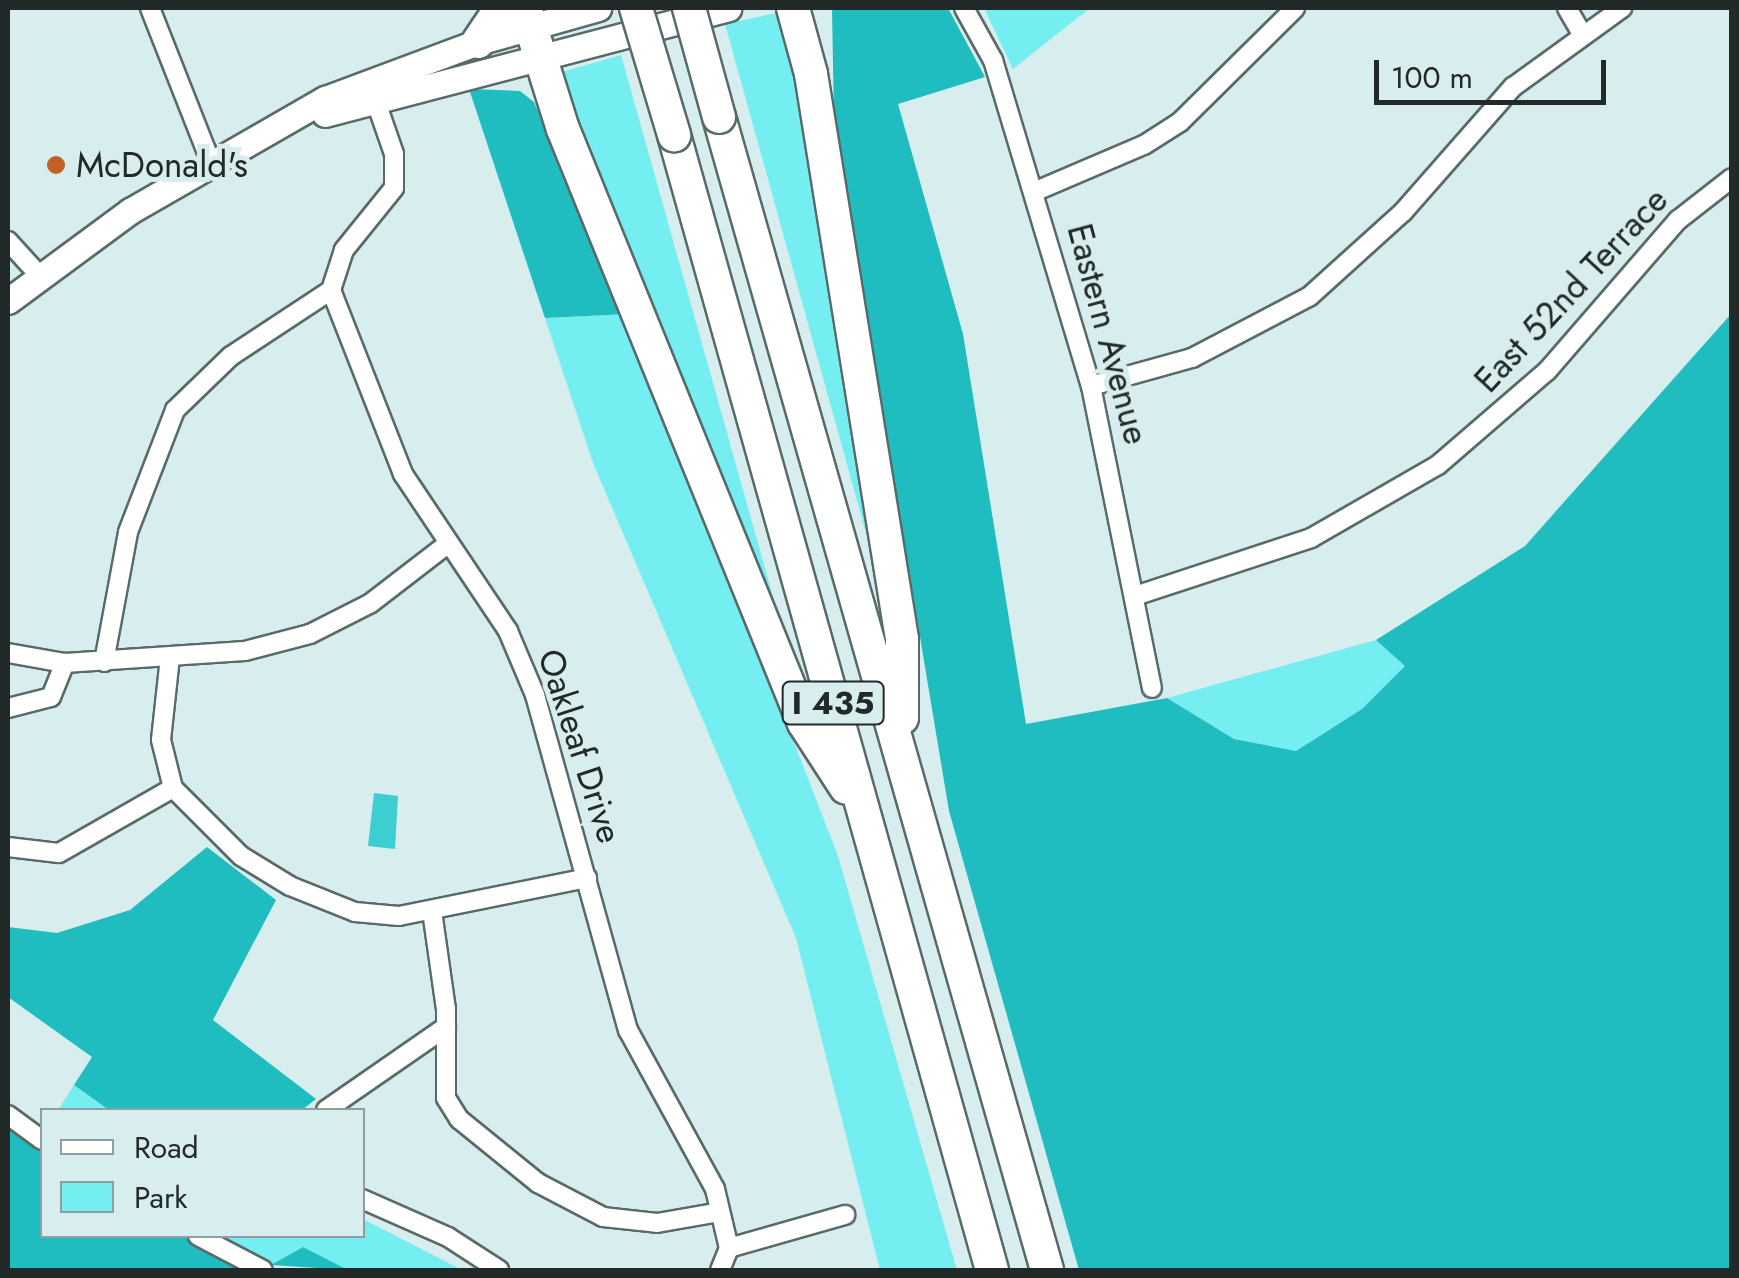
<!DOCTYPE html>
<style>
body{margin:0}
#map{position:relative;width:1739px;height:1278px;overflow:hidden;background:#d8eded;font-family:Jost,sans-serif}
div>[style]{position:absolute}
.green>*{inset:0;background:#74eef1}
.forest>*{inset:0;background:#1fbdbf}
.water>*{inset:0;background:#3dced1}
.roads{filter:drop-shadow(2px 0 #586a6a) drop-shadow(-2px 0 #586a6a) drop-shadow(0 2px #586a6a) drop-shadow(0 -2px #586a6a)}
.street>*{height:18px;margin:-9px;padding:0 9px;transform-origin:9px;border-radius:9px;background:#fff}
.secondary>*{height:25px;margin:-12.5px;padding:0 12.5px;transform-origin:12.5px;border-radius:12.5px;background:#fff}
.highway>*{height:32px;margin:-16px;padding:0 16px;transform-origin:16px;border-radius:16px;background:#fff}
.bridges{filter:drop-shadow(2px 0 #586a6a) drop-shadow(-2px 0 #586a6a) drop-shadow(0 2px #586a6a) drop-shadow(0 -2px #586a6a)}
.highway-bridge>*{height:32px;margin:-16px;padding:0 16px;transform-origin:16px;border-radius:16px;background:#fff}
.dots>*{width:28px;height:28px;translate:-50% -50%;box-sizing:border-box;border:5px solid #d8eded;border-radius:50%}
span{translate:-50% -50%;white-space:nowrap;text-align:center;line-height:1.15;-webkit-text-stroke:10px #d8eded;paint-order:stroke}
.shield-label span{padding:2px 8px;background:#d8eded;border:2px solid;border-radius:8px;-webkit-text-stroke-width:0}
.shield-label{font-size:32px;color:#212929;font-weight:700}
.poi-label{font-size:35px;color:#212929}
.left{translate:0 -50%;text-align:left}
.street-label{font-size:35px;color:#212929}
.frame{position:absolute;inset:0;border:10px solid #212929;pointer-events:none}
.legend{position:absolute;left:40px;top:1108px;width:325px;height:130px;box-sizing:border-box;background:#d8eded;border:2px solid #8f9f9f;margin:0;padding:12px 18px;list-style:none;font-size:30px;color:#212929}
.legend li{display:flex;align-items:center;gap:20px;height:50px}
.legend b{width:50px;border:2px solid #8f9f9f}
.scale{position:absolute;left:1374px;top:60px;width:232px;height:45px;box-sizing:border-box;border:5px solid #212929;border-top:0;padding-left:12px;font-size:30px;line-height:35px;white-space:nowrap;color:#212929;-webkit-text-stroke:8px #d8eded;paint-order:stroke}
</style>
<div id="map">
<div class="green">
<div style="clip-path:polygon(984px 8px,1090px 8px,1013px 69px)"></div>
<div style="clip-path:polygon(786px 11px,795px 76px,884px 598px,725px 24px)"></div>
<div style="clip-path:polygon(621px 55px,786px 643px,551px 75px)"></div>
<div style="clip-path:polygon(628px 314px,838px 856px,957px 1270px,880px 1270px,796px 938px,593px 463px,545px 318px)"></div>
<div style="clip-path:polygon(1376px 640px,1406px 665px,1362px 709px,1296px 751px,1234px 739px,1167px 698px)"></div>
<div style="clip-path:polygon(74px 1085px,109px 1110px,58px 1110px)"></div>
<div style="clip-path:polygon(363px 1219px,462px 1270px,348px 1270px,303px 1247px,271px 1265px,217px 1236px,362px 1236px)"></div>
</div>
<div class="forest">
<div style="clip-path:polygon(832px 8px,948px 8px,985px 77px,898px 104px,963px 334px,1026px 724px,1167px 698px,1234px 739px,1296px 751px,1362px 709px,1405px 666px,1376px 640px,1525px 546px,1731px 314px,1731px 1270px,1079px 1270px,949px 811px,834px 120px)"></div>
<div style="clip-path:polygon(469px 89px,520px 91px,534px 102px,628px 314px,545px 318px)"></div>
<div style="clip-path:polygon(207px 847px,276px 900px,213px 1020px,316px 1099px,302px 1110px,109px 1110px,74px 1085px,92px 1057px,8px 997px,8px 927px,57px 933px,130px 910px)"></div>
<div style="clip-path:polygon(8px 1129px,42px 1152px,42px 1236px,183px 1236px,241px 1270px,8px 1270px)"></div>
<div style="clip-path:polygon(303px 1247px,348px 1270px,271px 1265px)"></div>
</div>
<div class="water">
<div style="clip-path:polygon(374px 793px,398px 796px,395px 849px,368px 846px)"></div>
</div>
<div class="roads">
<div class="street">
<div style="left:150px;top:8px;width:163px;rotate:68.5deg"></div>
<div style="left:964px;top:8px;width:60px;rotate:60.9deg"></div>
<div style="left:993px;top:60px;width:340px;rotate:73.3deg"></div>
<div style="left:1091px;top:386px;width:308px;rotate:78.6deg"></div>
<div style="left:1567px;top:8px;width:28px;rotate:60deg"></div>
<div style="left:375px;top:99px;width:58px;rotate:70.9deg"></div>
<div style="left:394px;top:154px;width:34px;rotate:90deg"></div>
<div style="left:394px;top:188px;width:80px;rotate:128.9deg"></div>
<div style="left:344px;top:250px;width:42px;rotate:108deg"></div>
<div style="left:331px;top:290px;width:198px;rotate:68.6deg"></div>
<div style="left:403px;top:474px;width:189px;rotate:56.2deg"></div>
<div style="left:508px;top:631px;width:69px;rotate:67.1deg"></div>
<div style="left:535px;top:695px;width:348px;rotate:74.5deg"></div>
<div style="left:628px;top:1030px;width:181px;rotate:61.3deg"></div>
<div style="left:715px;top:1189px;width:61px;rotate:76.7deg"></div>
<div style="left:729px;top:1248px;width:24px;rotate:112deg"></div>
<div style="left:1036px;top:191px;width:117px;rotate:-23.1deg"></div>
<div style="left:1144px;top:145px;width:43px;rotate:-32.6deg"></div>
<div style="left:1180px;top:122px;width:162px;rotate:-44.7deg"></div>
<div style="left:8px;top:241px;width:45px;rotate:47.7deg"></div>
<div style="left:1091px;top:386px;width:105px;rotate:-15.5deg"></div>
<div style="left:1192px;top:358px;width:133px;rotate:-27.7deg"></div>
<div style="left:1310px;top:296px;width:125px;rotate:-42.1deg"></div>
<div style="left:1403px;top:212px;width:167px;rotate:-48.7deg"></div>
<div style="left:1513px;top:87px;width:135px;rotate:-35.9deg"></div>
<div style="left:1135px;top:596px;width:185px;rotate:-18.2deg"></div>
<div style="left:1311px;top:538px;width:146px;rotate:-29.9deg"></div>
<div style="left:1438px;top:465px;width:144px;rotate:-40.8deg"></div>
<div style="left:1547px;top:371px;width:200px;rotate:-49.1deg"></div>
<div style="left:1678px;top:220px;width:68px;rotate:-37.9deg"></div>
<div style="left:8px;top:653px;width:58px;rotate:10deg"></div>
<div style="left:170px;top:657px;width:83px;rotate:96.2deg"></div>
<div style="left:161px;top:740px;width:49px;rotate:76deg"></div>
<div style="left:173px;top:788px;width:96px;rotate:45deg"></div>
<div style="left:241px;top:856px;width:57px;rotate:31.5deg"></div>
<div style="left:290px;top:886px;width:70px;rotate:21.8deg"></div>
<div style="left:355px;top:912px;width:44px;rotate:5.2deg"></div>
<div style="left:399px;top:916px;width:192px;rotate:-11.4deg"></div>
<div style="left:104px;top:662px;width:132px;rotate:-79.5deg"></div>
<div style="left:128px;top:532px;width:131px;rotate:-68.9deg"></div>
<div style="left:175px;top:410px;width:78px;rotate:-44deg"></div>
<div style="left:231px;top:356px;width:120px;rotate:-33.4deg"></div>
<div style="left:8px;top:708px;width:44px;rotate:-14.3deg"></div>
<div style="left:51px;top:697px;width:37px;rotate:-68deg"></div>
<div style="left:65px;top:663px;width:180px;rotate:-3.8deg"></div>
<div style="left:245px;top:651px;width:67px;rotate:-14.7deg"></div>
<div style="left:310px;top:634px;width:68px;rotate:-26.9deg"></div>
<div style="left:371px;top:603px;width:98px;rotate:-37.6deg"></div>
<div style="left:8px;top:847px;width:51px;rotate:6.7deg"></div>
<div style="left:59px;top:853px;width:131px;rotate:-29.7deg"></div>
<div style="left:432px;top:911px;width:99px;rotate:81.9deg"></div>
<div style="left:446px;top:1009px;width:89px;rotate:90deg"></div>
<div style="left:446px;top:1098px;width:25px;rotate:58deg"></div>
<div style="left:459px;top:1119px;width:102px;rotate:39deg"></div>
<div style="left:538px;top:1183px;width:73px;rotate:27.6deg"></div>
<div style="left:603px;top:1217px;width:54px;rotate:6.3deg"></div>
<div style="left:657px;top:1223px;width:64px;rotate:-9.9deg"></div>
<div style="left:326px;top:1110px;width:146px;rotate:-34.7deg"></div>
<div style="left:8px;top:1115px;width:42px;rotate:36.3deg"></div>
<div style="left:362px;top:1199px;width:94px;rotate:23.8deg"></div>
<div style="left:448px;top:1237px;width:61px;rotate:32.9deg"></div>
<div style="left:198px;top:1236px;width:73px;rotate:27.6deg"></div>
<div style="left:729px;top:1248px;width:121px;rotate:-15.9deg"></div>
</div>
<div class="secondary">
<div style="left:325px;top:114px;width:417px;rotate:-14.7deg"></div>
<div style="left:8px;top:301px;width:152px;rotate:-36.4deg"></div>
<div style="left:130px;top:211px;width:225px;rotate:-29.9deg"></div>
<div style="left:325px;top:99px;width:163px;rotate:-20.4deg"></div>
<div style="left:478px;top:42px;width:125px;rotate:-15.8deg"></div>
</div>
<div class="highway">
<div style="left:525px;top:8px;width:127px;rotate:72.6deg"></div>
<div style="left:563px;top:129px;width:641px;rotate:67.92deg"></div>
<div style="left:804px;top:723px;width:77px;rotate:57.1deg"></div>
<div style="left:793px;top:8px;width:68px;rotate:74.7deg"></div>
<div style="left:811px;top:74px;width:572px;rotate:80.85deg"></div>
<div style="left:902px;top:639px;width:79px;rotate:90deg"></div>
<div style="left:478px;top:42px;width:41px;rotate:-55.9deg"></div>
<div style="left:719px;top:117px;width:1199px;rotate:74.12deg"></div>
<div style="left:674px;top:135px;width:1179px;rotate:74.35deg"></div>
</div>
</div>
<div class="bridges">
<div class="highway-bridge">
<div style="left:636px;top:8px;width:133px;rotate:73.3deg"></div>
<div style="left:689px;top:8px;width:113px;rotate:74.6deg"></div>
</div>
</div>
<div class="dots">
<div style="left:56px;top:165px;background:#c36027"></div>
</div>
<div class="shield-label">
<span style="left:833px;top:703px">I 435</span>
</div>
<div class="poi-label">
<span class="left" style="left:76px;top:165px">McDonald's</span>
</div>
<div class="street-label">
<span style="left:1571px;top:290px;rotate:-47deg">East 52nd Terrace</span>
<span style="left:1108px;top:334px;rotate:75deg">Eastern Avenue</span>
<span style="left:580px;top:746px;rotate:72deg">Oakleaf Drive</span>
</div>
<div class="frame"></div>
<ul class="legend">
<li><b style="height:12px;background:#fff"></b>Road</li>
<li><b style="height:28px;background:#74eef1"></b>Park</li>
</ul>
<div class="scale">100 m</div>
</div>
